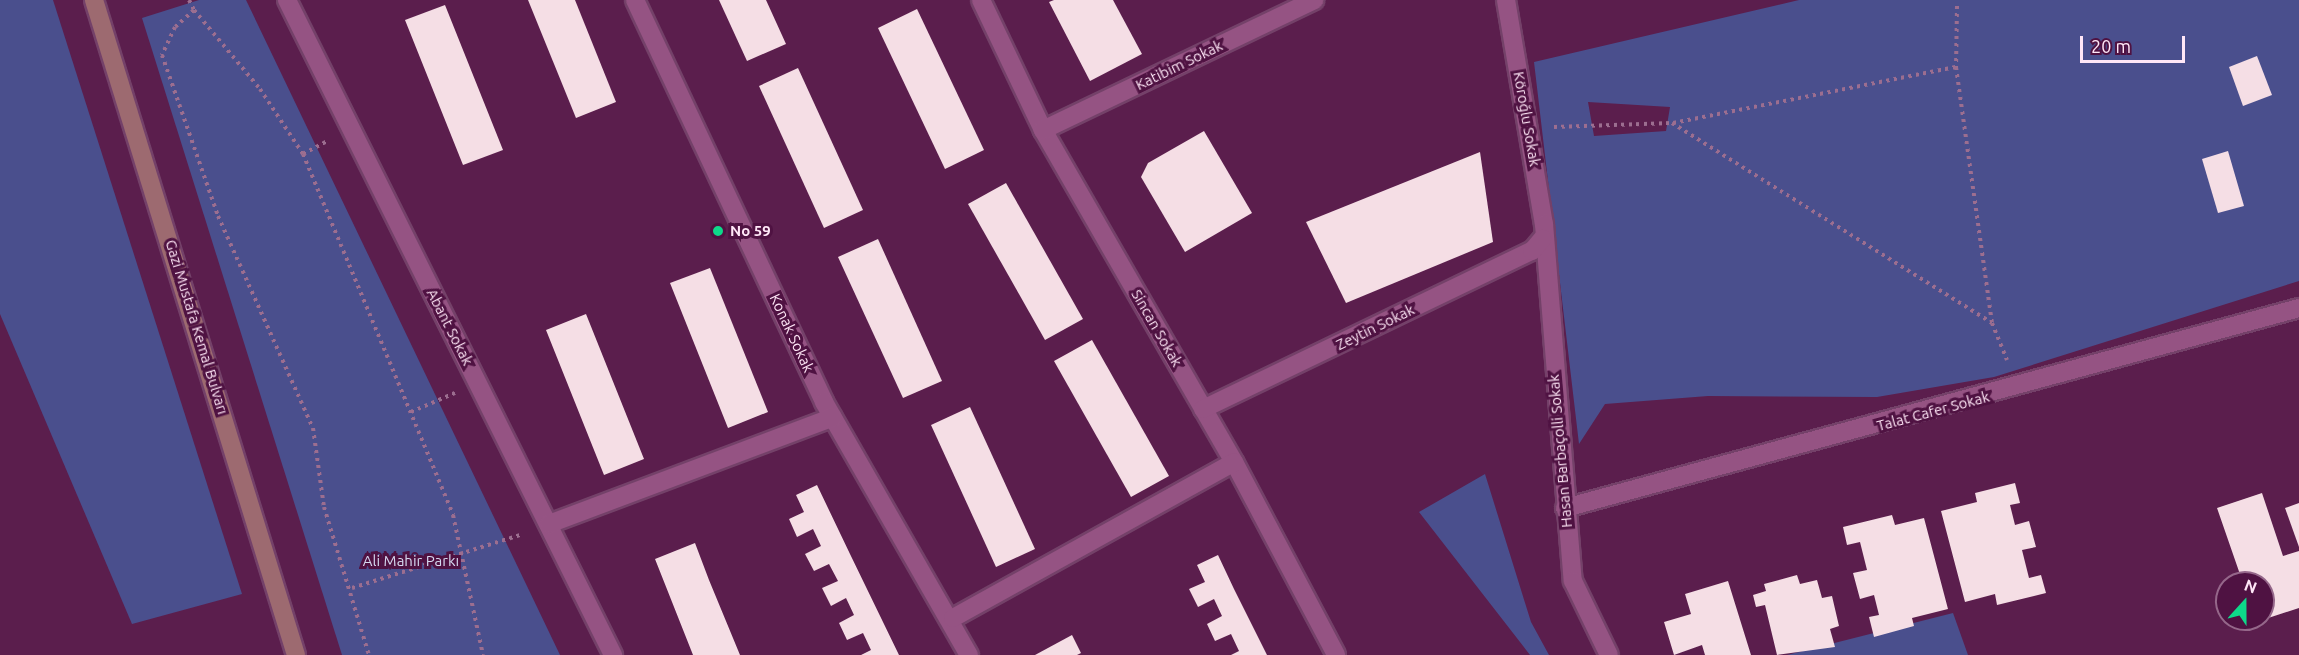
<!DOCTYPE html>
<meta charset="utf-8">
<style>
body{margin:0}
#map{position:relative;width:2299px;height:655px;overflow:hidden;background:#5b1e4d;font-family:Ubuntu,sans-serif}
div>[style]{position:absolute}
.green>*{inset:0;background:#4a4f8d}
.building>*{inset:0;background:#f5dee5}
.path>*{height:4px;margin-top:-2px;transform-origin:0;background:repeating-linear-gradient(90deg,#9c6e90 0 3px,transparent 0 7.5px)}
.roads{filter:drop-shadow(2px 0 #744169) drop-shadow(-2px 0 #744169) drop-shadow(0 2px #744169) drop-shadow(0 -2px #744169)}
.minor>*{height:18px;margin:-9px;padding:0 9px;transform-origin:9px;border-radius:9px;background:#955383}
.secondary>*{height:18px;margin:-9px;padding:0 9px;transform-origin:9px;border-radius:9px;background:#9d6a70}
.dots>*{width:16px;height:16px;translate:-50% -50%;box-sizing:border-box;border:3px solid #4f1242;border-radius:50%}
span{translate:-50% -50%;white-space:nowrap;text-align:center;line-height:1.15;-webkit-text-stroke:6px #4f1242;paint-order:stroke}
.street-label{font-size:15px;color:#ffe7f7}
.poi-label{font-size:15px;color:#ffe7f7;font-weight:700}
.left{translate:0 -50%;text-align:left}
.park-label{font-size:15px;color:#d5d9f0}
.north{position:absolute;left:2215px;top:571px;width:60px;height:60px;box-sizing:border-box;background:#4f1242;border:2px solid #95678a;border-radius:50%;rotate:21deg;font-size:16px;font-weight:700;line-height:24px;text-align:center;color:#ffe7f7}
.north::after{content:'';display:block;margin:auto;width:21px;height:27px;background:#0ed98a;clip-path:polygon(50% 0,100% 100%,50% 72%,0 100%)}
.scale{position:absolute;left:2080px;top:36px;width:105px;height:27px;box-sizing:border-box;border:3px solid #ffe7f7;border-top:0;padding-left:8px;font-size:18px;line-height:21px;white-space:nowrap;color:#ffe7f7;-webkit-text-stroke:4px #4f1242;paint-order:stroke}
</style>
<div id="map">
<div class="green">
<div style="clip-path:polygon(0 0,53px 0,242px 594px,132px 624px,0 314px)"></div>
<div style="clip-path:polygon(199px 0,246px 0,560px 655px,342px 655px,142px 18px)"></div>
<div style="clip-path:polygon(evenodd,1799px 0,2299px 0,2299px 281px,1994px 377px,1877px 397px,1708px 396px,1605px 404px,1579px 444px,1534px 62px,1799px 0,1588px 102px,1670px 107px,1666px 131px,1594px 136px,1588px 102px)"></div>
<div style="clip-path:polygon(1485px 474px,1531px 622px,1549px 655px,1530px 655px,1419px 512px)"></div>
<div style="clip-path:polygon(1953px 613px,1968px 655px,1787px 655px)"></div>
</div>
<div class="building">
<div style="clip-path:polygon(528px 0,575px 0,616px 102px,576px 118px)"></div>
<div style="clip-path:polygon(719px 0,766px 0,786px 44px,747px 61px)"></div>
<div style="clip-path:polygon(1054px 0,1113px 0,1142px 54px,1090px 81px,1049px 2px)"></div>
<div style="clip-path:polygon(445px 5px,503px 150px,463px 165px,405px 20px)"></div>
<div style="clip-path:polygon(917px 9px,984px 150px,945px 169px,878px 28px)"></div>
<div style="clip-path:polygon(2257px 56px,2272px 95px,2243px 106px,2229px 67px)"></div>
<div style="clip-path:polygon(798px 68px,863px 210px,824px 228px,759px 86px)"></div>
<div style="clip-path:polygon(1204px 131px,1252px 213px,1185px 252px,1141px 177px,1148px 163px)"></div>
<div style="clip-path:polygon(2228px 151px,2244px 206px,2218px 213px,2202px 159px)"></div>
<div style="clip-path:polygon(1480px 152px,1493px 242px,1346px 303px,1306px 222px)"></div>
<div style="clip-path:polygon(1006px 183px,1083px 319px,1045px 340px,968px 204px)"></div>
<div style="clip-path:polygon(878px 239px,942px 381px,903px 398px,838px 257px)"></div>
<div style="clip-path:polygon(710px 268px,768px 412px,728px 428px,670px 283px)"></div>
<div style="clip-path:polygon(586px 314px,644px 459px,604px 475px,546px 330px)"></div>
<div style="clip-path:polygon(1092px 340px,1169px 476px,1131px 497px,1054px 361px)"></div>
<div style="clip-path:polygon(970px 407px,1035px 549px,996px 567px,931px 425px)"></div>
<div style="clip-path:polygon(2015px 483px,2020px 503px,2010px 505px,2015px 525px,2029px 521px,2036px 547px,2022px 550px,2029px 578px,2041px 575px,2046px 593px,1997px 605px,1995px 594px,1965px 602px,1941px 511px,1977px 502px,1975px 493px)"></div>
<div style="clip-path:polygon(817px 485px,850px 554px,899px 655px,861px 655px,871px 650px,863px 633px,847px 640px,839px 623px,854px 615px,846px 598px,831px 606px,822px 588px,838px 581px,829px 564px,814px 571px,805px 554px,821px 546px,813px 529px,797px 537px,789px 519px,804px 512px,796px 495px)"></div>
<div style="clip-path:polygon(2262px 493px,2283px 556px,2299px 551px,2299px 608px,2256px 622px,2263px 619px,2263px 583px,2243px 583px,2217px 508px)"></div>
<div style="clip-path:polygon(2299px 503px,2299px 547px,2285px 508px)"></div>
<div style="clip-path:polygon(1892px 515px,1895px 525px,1924px 518px,1948px 609px,1912px 618px,1914px 626px,1874px 637px,1869px 617px,1879px 615px,1874px 595px,1860px 599px,1853px 573px,1867px 570px,1860px 542px,1847px 545px,1843px 527px)"></div>
<div style="clip-path:polygon(695px 543px,709px 580px,740px 655px,693px 655px,655px 559px)"></div>
<div style="clip-path:polygon(1218px 555px,1234px 589px,1267px 655px,1231px 655px,1239px 651px,1231px 634px,1215px 641px,1207px 624px,1222px 616px,1214px 599px,1198px 607px,1189px 589px,1205px 582px,1197px 565px)"></div>
<div style="clip-path:polygon(1797px 575px,1800px 584px,1817px 580px,1822px 598px,1832px 596px,1839px 626px,1830px 629px,1835px 647px,1777px 655px,1765px 605px,1756px 607px,1753px 595px,1766px 591px,1764px 584px)"></div>
<div style="clip-path:polygon(1728px 581px,1751px 655px,1705px 655px,1702px 645px,1674px 655px,1664px 622px,1691px 614px,1685px 594px)"></div>
<div style="clip-path:polygon(1072px 635px,1081px 653px,1077px 655px,1035px 655px)"></div>
</div>
<div class="path">
<div style="left:189px;top:0;width:11px;rotate:63deg"></div>
<div style="left:194px;top:10px;width:25px;rotate:138deg"></div>
<div style="left:175px;top:27px;width:31px;rotate:115deg"></div>
<div style="left:162px;top:55px;width:170px;rotate:70.8deg"></div>
<div style="left:218px;top:216px;width:232px;rotate:65.9deg"></div>
<div style="left:313px;top:428px;width:80px;rotate:82.1deg"></div>
<div style="left:324px;top:507px;width:155px;rotate:73.1deg"></div>
<div style="left:1957px;top:6px;width:61px;rotate:90.9deg"></div>
<div style="left:1956px;top:67px;width:259px;rotate:82deg"></div>
<div style="left:1992px;top:323px;width:40px;rotate:68deg"></div>
<div style="left:194px;top:10px;width:103px;rotate:50.1deg"></div>
<div style="left:260px;top:89px;width:78px;rotate:56.5deg"></div>
<div style="left:303px;top:154px;width:391px;rotate:67.4deg"></div>
<div style="left:453px;top:515px;width:143px;rotate:77.9deg"></div>
<div style="left:1673px;top:123px;width:288px;rotate:-11.2deg"></div>
<div style="left:1554px;top:127px;width:118px;rotate:-1.9deg"></div>
<div style="left:1672px;top:123px;width:377px;rotate:32deg"></div>
<div style="left:303px;top:154px;width:26px;rotate:-28deg"></div>
<div style="left:411px;top:412px;width:48px;rotate:-23.4deg"></div>
<div style="left:352px;top:588px;width:179px;rotate:-17.5deg"></div>
</div>
<div class="roads">
<div class="minor">
<div style="left:287px;top:0;width:732px;rotate:63.54deg"></div>
<div style="left:635px;top:0;width:444px;rotate:64.8deg"></div>
<div style="left:824px;top:402px;width:292px;rotate:60.2deg"></div>
<div style="left:981px;top:0;width:144px;rotate:64.5deg"></div>
<div style="left:1043px;top:130px;width:383px;rotate:60.1deg"></div>
<div style="left:1234px;top:462px;width:218px;rotate:62.1deg"></div>
<div style="left:1506px;top:0;width:227px;rotate:80.4deg"></div>
<div style="left:1544px;top:224px;width:358px;rotate:85.4deg"></div>
<div style="left:1573px;top:581px;width:82px;rotate:64.1deg"></div>
<div style="left:1043px;top:130px;width:301px;rotate:-25.6deg"></div>
<div style="left:1203px;top:409px;width:365px;rotate:-25.7deg"></div>
<div style="left:1532px;top:251px;width:16px;rotate:-50deg"></div>
<div style="left:1565px;top:508px;width:761px;rotate:-15.24deg"></div>
<div style="left:549px;top:524px;width:303px;rotate:-20.6deg"></div>
<div style="left:953px;top:618px;width:321px;rotate:-29deg"></div>
</div>
<div class="secondary">
<div style="left:94px;top:0;width:685px;rotate:72.86deg"></div>
</div>
</div>
<div class="dots">
<div style="left:718px;top:231px;background:#0ed98a"></div>
</div>
<div class="street-label">
<span style="left:1179px;top:65px;rotate:-26deg">Katibim Sokak</span>
<span style="left:1527px;top:119px;rotate:80deg">Köroğlu Sokak</span>
<span style="left:197px;top:327px;rotate:73deg">Gazi Mustafa Kemal Bulvarı</span>
<span style="left:450px;top:327px;rotate:63deg">Abant Sokak</span>
<span style="left:1375px;top:327px;rotate:-26deg">Zeytin Sokak</span>
<span style="left:1157px;top:328px;rotate:60deg">Sincan Sokak</span>
<span style="left:792px;top:333px;rotate:65deg">Konak Sokak</span>
<span style="left:1933px;top:411px;rotate:-15deg">Talat Cafer Sokak</span>
<span style="left:1560px;top:451px;rotate:-95deg">Hasan Barbaçolli Sokak</span>
</div>
<div class="poi-label">
<span class="left" style="left:730px;top:231px">No 59</span>
</div>
<div class="park-label">
<span style="left:411px;top:561px">Ali Mahir Parkı</span>
</div>
<div class="north">N</div>
<div class="scale">20 m</div>
</div>
